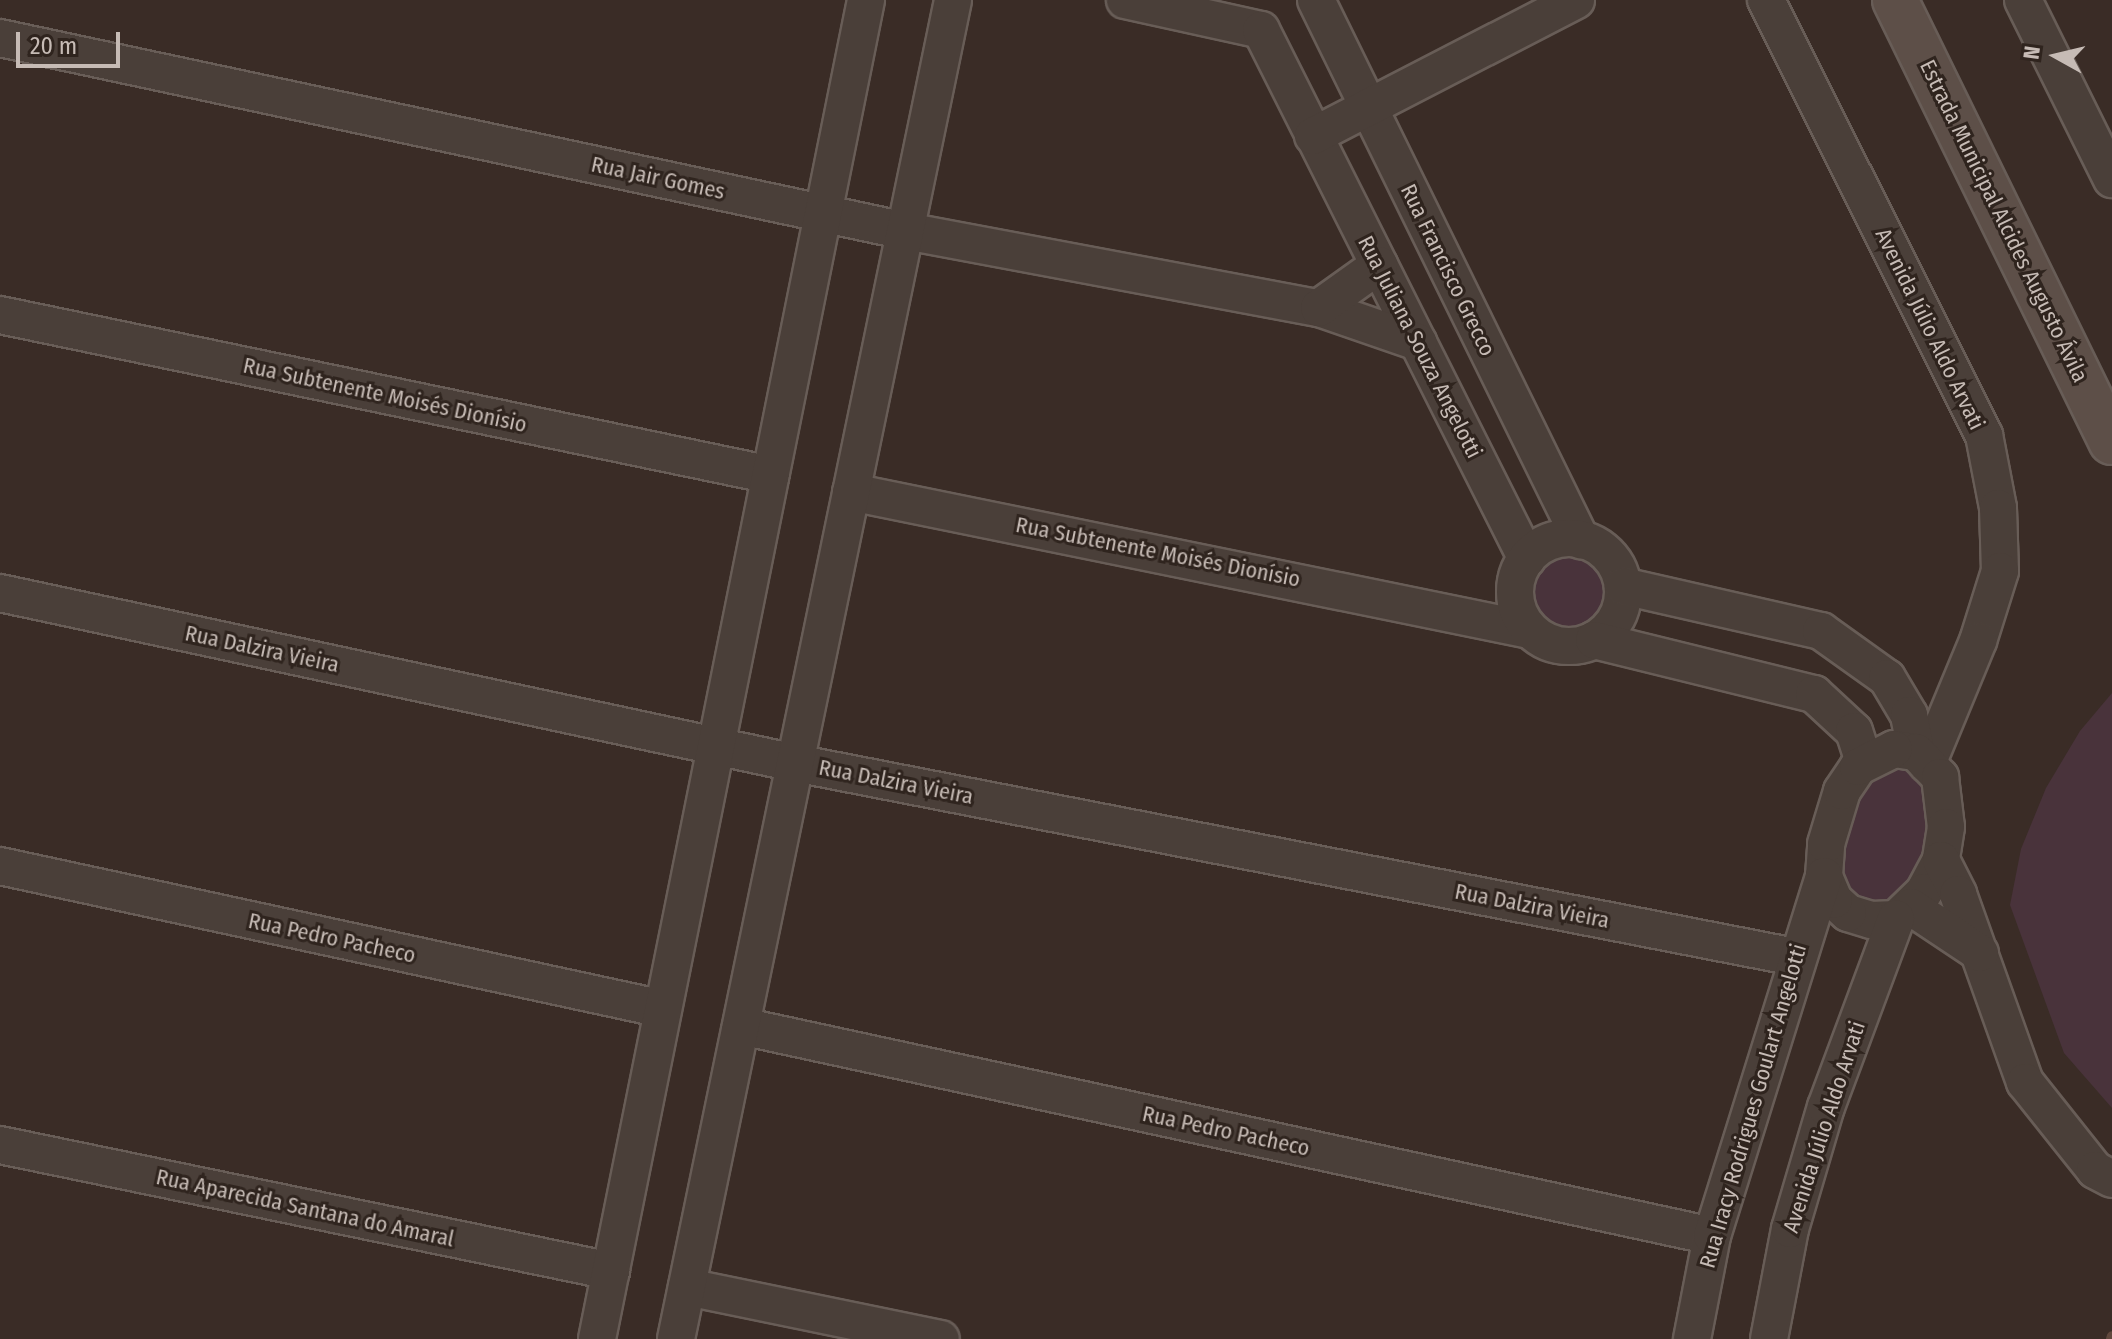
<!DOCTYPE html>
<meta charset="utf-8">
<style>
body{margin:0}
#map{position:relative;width:2112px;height:1339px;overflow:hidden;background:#3a2c26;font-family:"Fira Sans Condensed",sans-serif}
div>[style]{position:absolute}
.green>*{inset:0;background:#49333b}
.round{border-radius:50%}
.stream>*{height:10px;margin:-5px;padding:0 5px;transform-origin:5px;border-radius:5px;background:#61483d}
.roads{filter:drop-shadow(2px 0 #685d57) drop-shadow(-2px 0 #685d57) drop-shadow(0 2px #685d57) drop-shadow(0 -2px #685d57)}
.minor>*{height:36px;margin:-18px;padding:0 18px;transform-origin:18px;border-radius:18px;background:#4a3f39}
.minor>.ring{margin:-18px;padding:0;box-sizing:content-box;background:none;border:36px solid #4a3f39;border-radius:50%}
.secondary>*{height:44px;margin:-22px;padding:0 22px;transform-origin:22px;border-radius:22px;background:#5d4f48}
span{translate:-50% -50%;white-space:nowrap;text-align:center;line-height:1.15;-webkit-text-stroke:6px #2f241e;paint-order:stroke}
.street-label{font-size:22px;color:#c6bbb5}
.north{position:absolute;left:2016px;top:16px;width:80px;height:80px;-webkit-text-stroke:6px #2f241e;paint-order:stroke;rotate:278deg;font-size:22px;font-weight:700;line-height:32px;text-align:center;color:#c6bbb5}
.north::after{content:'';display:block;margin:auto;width:28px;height:36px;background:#c6bbb5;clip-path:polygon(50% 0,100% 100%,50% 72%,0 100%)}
.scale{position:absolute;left:16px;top:32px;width:104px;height:36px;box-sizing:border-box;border:4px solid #c6bbb5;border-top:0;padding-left:10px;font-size:24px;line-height:28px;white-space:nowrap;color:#c6bbb5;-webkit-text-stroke:6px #2f241e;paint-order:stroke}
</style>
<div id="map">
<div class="green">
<div class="round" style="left:1526px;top:550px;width:84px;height:84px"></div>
<div style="clip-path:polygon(2112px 693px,2112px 1108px,2064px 1053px,2010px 905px,2021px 849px,2046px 788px,2080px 731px)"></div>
<div style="clip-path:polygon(1881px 764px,1915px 767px,1931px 787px,1933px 826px,1915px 885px,1891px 906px,1853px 900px,1837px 866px,1842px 821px)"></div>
</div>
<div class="stream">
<div style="left:2111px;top:1339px;width:3px;rotate:-72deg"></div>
</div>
<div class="roads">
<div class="minor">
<div style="left:1125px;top:0;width:139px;rotate:12.4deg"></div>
<div style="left:1261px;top:30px;width:592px;rotate:63.31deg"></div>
<div style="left:1316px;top:0;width:602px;rotate:63.86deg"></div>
<div style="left:1766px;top:0;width:487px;rotate:63.4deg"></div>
<div style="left:1984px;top:435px;width:74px;rotate:79.1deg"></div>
<div style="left:1998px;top:508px;width:63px;rotate:88.2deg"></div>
<div style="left:2000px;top:571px;width:73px;rotate:107.4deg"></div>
<div style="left:1978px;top:641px;width:133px;rotate:112.5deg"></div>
<div style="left:2023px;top:0;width:200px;rotate:63.6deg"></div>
<div style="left:0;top:38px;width:926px;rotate:12.03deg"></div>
<div style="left:906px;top:231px;width:420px;rotate:10.6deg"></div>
<div style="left:1319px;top:308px;width:105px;rotate:19deg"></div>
<div style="left:1313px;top:136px;width:296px;rotate:-27.3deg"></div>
<div style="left:1319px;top:308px;width:74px;rotate:-35.6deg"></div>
<div style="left:0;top:315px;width:787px;rotate:11.72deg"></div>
<div style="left:851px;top:492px;width:693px;rotate:11.49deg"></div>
<div class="ring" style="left:1515px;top:538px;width:72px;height:72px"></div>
<div style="left:1623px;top:586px;width:203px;rotate:12.8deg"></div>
<div style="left:1821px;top:631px;width:81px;rotate:35.5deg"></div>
<div style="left:1887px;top:678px;width:43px;rotate:59.3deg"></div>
<div style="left:1909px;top:715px;width:38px;rotate:79deg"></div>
<div style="left:0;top:593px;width:813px;rotate:12.07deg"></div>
<div style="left:795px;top:763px;width:1019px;rotate:10.98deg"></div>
<div style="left:1594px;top:640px;width:227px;rotate:13.8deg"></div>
<div style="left:1814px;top:694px;width:54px;rotate:42.8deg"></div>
<div style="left:1854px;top:731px;width:33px;rotate:72deg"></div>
<div style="left:1894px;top:749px;width:22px;rotate:8deg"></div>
<div style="left:1916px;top:752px;width:35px;rotate:46deg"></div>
<div style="left:1940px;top:777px;width:50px;rotate:83.2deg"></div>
<div style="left:1946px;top:827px;width:33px;rotate:99deg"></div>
<div style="left:1941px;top:860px;width:36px;rotate:118deg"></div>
<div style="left:1924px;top:892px;width:39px;rotate:136deg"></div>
<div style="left:1896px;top:919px;width:25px;rotate:178deg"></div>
<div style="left:1871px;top:920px;width:24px;rotate:-163deg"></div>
<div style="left:1848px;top:913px;width:19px;rotate:-137deg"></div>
<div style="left:1834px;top:900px;width:26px;rotate:-113deg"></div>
<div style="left:1824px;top:876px;width:32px;rotate:-86deg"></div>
<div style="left:1826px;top:844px;width:55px;rotate:-73.2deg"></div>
<div style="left:1842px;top:791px;width:29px;rotate:-56deg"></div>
<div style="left:1858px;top:767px;width:40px;rotate:-26.6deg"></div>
<div style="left:1941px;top:860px;width:38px;rotate:63deg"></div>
<div style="left:1958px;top:894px;width:200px;rotate:70.4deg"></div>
<div style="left:2025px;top:1082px;width:112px;rotate:51.5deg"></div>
<div style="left:2095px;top:1170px;width:19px;rotate:28deg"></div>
<div style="left:0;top:866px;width:678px;rotate:12.17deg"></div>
<div style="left:1911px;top:907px;width:83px;rotate:33.7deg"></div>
<div style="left:741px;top:1026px;width:993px;rotate:12.2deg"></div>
<div style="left:0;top:1145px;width:624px;rotate:11.65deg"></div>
<div style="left:687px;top:1287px;width:259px;rotate:11.6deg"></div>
<div style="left:597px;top:1339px;width:1366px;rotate:-78.64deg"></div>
<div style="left:676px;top:1339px;width:1367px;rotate:-78.31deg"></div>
<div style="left:1692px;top:1339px;width:105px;rotate:-79deg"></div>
<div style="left:1712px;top:1236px;width:377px;rotate:-72.7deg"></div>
<div style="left:1769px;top:1339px;width:112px;rotate:-79.2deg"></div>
<div style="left:1790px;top:1229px;width:127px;rotate:-73.6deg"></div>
<div style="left:1826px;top:1107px;width:201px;rotate:-69.6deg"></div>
</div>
<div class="secondary">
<div style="left:1895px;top:0;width:492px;rotate:63.9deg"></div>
</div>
</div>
<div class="street-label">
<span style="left:658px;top:178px;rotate:12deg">Rua Jair Gomes</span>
<span style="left:2004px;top:221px;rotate:64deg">Estrada Municipal Alcides Augusto Ávila</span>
<span style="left:1448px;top:270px;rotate:64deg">Rua Francisco Grecco</span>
<span style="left:1930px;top:329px;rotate:64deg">Avenida Júlio Aldo Arvati</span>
<span style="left:1420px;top:347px;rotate:63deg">Rua Juliana Souza Angelotti</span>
<span style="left:385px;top:395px;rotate:12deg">Rua Subtenente Moisés Dionísio</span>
<span style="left:1158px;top:552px;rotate:11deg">Rua Subtenente Moisés Dionísio</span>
<span style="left:262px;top:649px;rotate:12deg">Rua Dalzira Vieira</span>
<span style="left:896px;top:782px;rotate:11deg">Rua Dalzira Vieira</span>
<span style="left:1532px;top:906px;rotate:11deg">Rua Dalzira Vieira</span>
<span style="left:332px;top:938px;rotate:12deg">Rua Pedro Pacheco</span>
<span style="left:1753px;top:1106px;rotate:-74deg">Rua Iracy Rodrigues Goulart Angelotti</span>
<span style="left:1824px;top:1127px;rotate:-72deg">Avenida Júlio Aldo Arvati</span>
<span style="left:1226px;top:1131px;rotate:12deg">Rua Pedro Pacheco</span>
<span style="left:305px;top:1208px;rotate:12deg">Rua Aparecida Santana do Amaral</span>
</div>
<div class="north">N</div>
<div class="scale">20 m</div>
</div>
